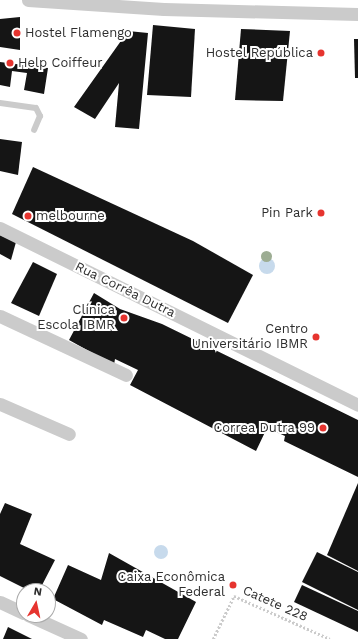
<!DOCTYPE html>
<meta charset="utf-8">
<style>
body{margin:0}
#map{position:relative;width:358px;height:639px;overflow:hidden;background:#fff;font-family:"Work Sans",sans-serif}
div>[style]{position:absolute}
.water>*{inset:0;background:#c7daec}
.round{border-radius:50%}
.building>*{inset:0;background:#151515}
.path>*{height:2.5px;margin-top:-1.25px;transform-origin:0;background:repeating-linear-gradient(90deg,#cbcbcb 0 2px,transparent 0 4px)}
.lane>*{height:6px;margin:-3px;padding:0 3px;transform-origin:3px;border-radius:3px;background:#cbcbcb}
.street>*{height:13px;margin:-6.5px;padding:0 6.5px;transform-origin:6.5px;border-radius:6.5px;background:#cbcbcb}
.trees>*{width:11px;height:11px;margin:-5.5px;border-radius:50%;background:#9dad93}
.dots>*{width:11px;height:11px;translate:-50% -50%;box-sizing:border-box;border:2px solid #fff;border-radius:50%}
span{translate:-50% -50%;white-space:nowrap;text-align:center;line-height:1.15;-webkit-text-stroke:4px #fff;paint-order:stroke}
.poi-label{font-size:13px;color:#2e2e2e}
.left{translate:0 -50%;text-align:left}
.right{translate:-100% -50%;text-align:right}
.street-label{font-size:13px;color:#2e2e2e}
.north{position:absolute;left:16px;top:583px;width:40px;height:40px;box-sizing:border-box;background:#fff;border:1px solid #ababab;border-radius:50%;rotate:9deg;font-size:11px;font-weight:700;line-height:16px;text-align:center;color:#2e2e2e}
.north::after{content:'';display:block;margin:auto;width:14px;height:18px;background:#e6342f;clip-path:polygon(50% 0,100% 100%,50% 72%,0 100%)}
</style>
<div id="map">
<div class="water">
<div class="round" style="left:259px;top:258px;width:16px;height:16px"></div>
<div class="round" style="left:154px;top:545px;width:14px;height:14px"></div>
</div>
<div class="building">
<div style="clip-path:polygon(20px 17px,20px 50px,0 47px,0 19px)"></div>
<div style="clip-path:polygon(153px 25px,195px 29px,191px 97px,147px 95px)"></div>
<div style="clip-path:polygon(241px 29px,290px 31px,283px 101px,235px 100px)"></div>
<div style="clip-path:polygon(128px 31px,148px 33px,139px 129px,115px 127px,119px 83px,95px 119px,74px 107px)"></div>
<div style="clip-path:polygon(354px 39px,358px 39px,358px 78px,355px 78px)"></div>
<div style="clip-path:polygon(0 62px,48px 68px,44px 94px,24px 90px,27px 73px,12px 71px,10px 87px,0 85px)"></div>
<div style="clip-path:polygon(0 139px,22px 142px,18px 175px,0 171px)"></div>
<div style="clip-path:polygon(33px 167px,193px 241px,253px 275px,228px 323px,12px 214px)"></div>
<div style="clip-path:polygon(0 235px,16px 242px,11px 260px,0 254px)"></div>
<div style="clip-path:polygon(33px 262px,57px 274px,39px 316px,11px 303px)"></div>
<div style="clip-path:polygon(94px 293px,120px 309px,162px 324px,358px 420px,358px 477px,284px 441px,285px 436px,267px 428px,256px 451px,130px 385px,138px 370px,115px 359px,114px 365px,69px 340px)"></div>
<div style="clip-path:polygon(358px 483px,358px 571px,327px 555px)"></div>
<div style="clip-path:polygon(5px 503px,32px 514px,20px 544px,55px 560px,39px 591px,30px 591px,0 576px,0 514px)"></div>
<div style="clip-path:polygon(317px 552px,358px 572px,358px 610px,302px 582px)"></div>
<div style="clip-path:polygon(109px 553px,196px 602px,178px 639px,165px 639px,146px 630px,143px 637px,104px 620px,102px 625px,53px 599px,68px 565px,101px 580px)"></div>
<div style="clip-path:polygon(302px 585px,358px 611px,358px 632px,294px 602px)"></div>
<div style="clip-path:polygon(8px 627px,32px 639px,3px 639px)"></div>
</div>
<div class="path">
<div style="left:213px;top:639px;width:48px;rotate:-64deg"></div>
<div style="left:234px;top:596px;width:105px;rotate:24.1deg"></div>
</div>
<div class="lane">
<div style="left:0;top:103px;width:36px;rotate:8deg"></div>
<div style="left:36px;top:108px;width:9px;rotate:63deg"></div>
<div style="left:40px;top:116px;width:15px;rotate:113deg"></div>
</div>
<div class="street">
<div style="left:28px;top:0;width:136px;rotate:3.8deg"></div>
<div style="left:164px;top:9px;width:194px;rotate:1.5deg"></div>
<div style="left:0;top:228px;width:399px;rotate:26.3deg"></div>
<div style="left:0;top:316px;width:139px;rotate:25.1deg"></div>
<div style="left:0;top:404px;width:75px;rotate:23.5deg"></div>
<div style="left:0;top:602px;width:26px;rotate:25deg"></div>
<div style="left:28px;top:615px;width:58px;rotate:24.4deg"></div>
</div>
<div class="trees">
<div style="left:266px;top:256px"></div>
</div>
<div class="dots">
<div style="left:17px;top:33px;background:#e6342f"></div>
<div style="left:321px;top:53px;background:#e6342f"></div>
<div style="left:10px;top:63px;background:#e6342f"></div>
<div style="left:321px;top:213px;background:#e6342f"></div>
<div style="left:28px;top:216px;background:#e6342f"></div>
<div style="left:124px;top:318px;background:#e6342f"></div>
<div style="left:316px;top:337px;background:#e6342f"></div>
<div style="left:323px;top:428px;background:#e6342f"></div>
<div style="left:233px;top:585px;background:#e6342f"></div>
</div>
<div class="poi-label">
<span class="left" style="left:25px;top:33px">Hostel Flamengo</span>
<span class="right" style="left:313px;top:53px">Hostel República</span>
<span class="left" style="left:18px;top:63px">Help Coiffeur</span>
<span class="right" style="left:313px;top:213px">Pin Park</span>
<span class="left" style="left:36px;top:216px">melbourne</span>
<span class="right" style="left:115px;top:318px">Clínica<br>Escola IBMR</span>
<span class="right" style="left:308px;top:337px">Centro<br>Universitário IBMR</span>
<span class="right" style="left:315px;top:428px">Correa Dutra 99</span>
<span class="right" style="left:225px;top:585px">Caixa Econômica<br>Federal</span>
</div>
<div class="street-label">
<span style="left:125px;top:290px;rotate:26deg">Rua Corrêa Dutra</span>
<span style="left:275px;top:604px;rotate:24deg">Catete 228</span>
</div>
<div class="north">N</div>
</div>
